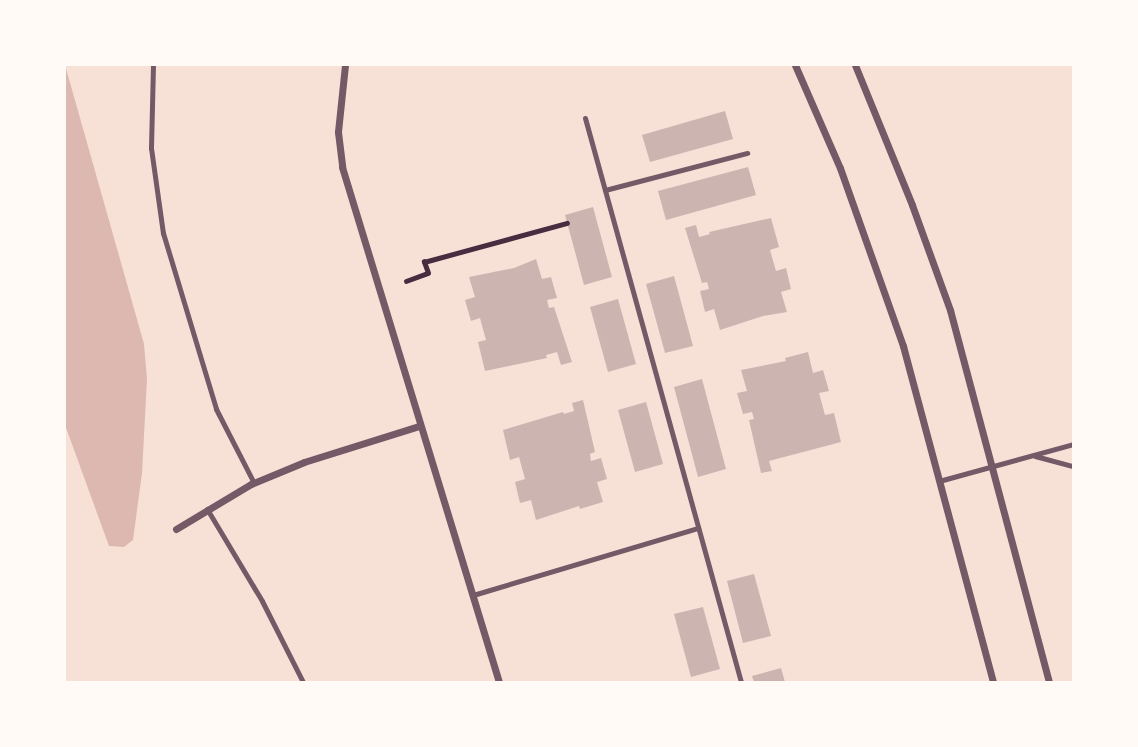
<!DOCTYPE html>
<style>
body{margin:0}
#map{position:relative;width:1138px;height:747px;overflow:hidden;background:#f7e1d7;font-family:"Public Sans",sans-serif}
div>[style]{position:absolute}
.water>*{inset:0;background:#dcb8b0}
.building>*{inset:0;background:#ccb4b1}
.path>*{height:4.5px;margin:-2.25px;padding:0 2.25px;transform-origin:2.25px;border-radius:2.25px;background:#4a2c40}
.service>*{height:5px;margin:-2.5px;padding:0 2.5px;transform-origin:2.5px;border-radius:2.5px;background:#755966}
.minor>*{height:7px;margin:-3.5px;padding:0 3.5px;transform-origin:3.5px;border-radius:3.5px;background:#755966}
span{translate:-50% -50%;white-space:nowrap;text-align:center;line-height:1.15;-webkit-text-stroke:6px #fffaf5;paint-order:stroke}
.frame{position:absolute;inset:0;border:66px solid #fffaf5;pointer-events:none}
</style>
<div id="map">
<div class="water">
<div style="clip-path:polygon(65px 65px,144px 344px,147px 379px,142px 473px,133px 540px,124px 547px,109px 546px,65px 425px)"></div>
</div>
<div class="building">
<div style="clip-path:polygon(725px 111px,733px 139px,650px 162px,642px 135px)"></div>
<div style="clip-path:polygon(748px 167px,756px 195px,666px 220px,658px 191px)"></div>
<div style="clip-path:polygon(593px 207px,612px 277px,584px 285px,565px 215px)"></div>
<div style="clip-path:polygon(771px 218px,779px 247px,770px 250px,776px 271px,786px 268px,791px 289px,781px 292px,787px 312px,763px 316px,720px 330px,714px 309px,705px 312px,700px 291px,709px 289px,707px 282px,702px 283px,685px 228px,696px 225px,699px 237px,710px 234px,709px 232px)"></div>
<div style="clip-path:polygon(536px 259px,542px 279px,551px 277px,557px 298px,547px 300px,549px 308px,554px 307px,572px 362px,561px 365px,557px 352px,546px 355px,547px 358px,485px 371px,478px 342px,486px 340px,480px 318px,471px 321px,465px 300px,475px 297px,469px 277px,514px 268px)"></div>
<div style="clip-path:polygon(674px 276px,693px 346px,665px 353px,646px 284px)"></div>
<div style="clip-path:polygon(618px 299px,636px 364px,608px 372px,590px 307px)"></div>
<div style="clip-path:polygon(808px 352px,813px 373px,823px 370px,829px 391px,819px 393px,825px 415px,834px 413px,841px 442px,769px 461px,772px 471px,761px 473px,749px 420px,754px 419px,752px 412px,743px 414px,737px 393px,747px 391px,741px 370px,786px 361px,785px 358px)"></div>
<div style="clip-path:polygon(702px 379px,726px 469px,698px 477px,674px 387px)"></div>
<div style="clip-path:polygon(583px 400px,595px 452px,590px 454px,591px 461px,601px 458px,607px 479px,597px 482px,603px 502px,580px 509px,579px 506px,536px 520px,531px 500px,520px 503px,515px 482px,525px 479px,519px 457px,510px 460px,503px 430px,563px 412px,564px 414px,574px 411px,572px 403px)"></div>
<div style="clip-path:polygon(646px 402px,663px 464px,635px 472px,618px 410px)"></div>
<div style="clip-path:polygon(754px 574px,771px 636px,743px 643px,727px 581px)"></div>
<div style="clip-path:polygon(703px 607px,720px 669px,691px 677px,674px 614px)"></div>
<div style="clip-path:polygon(781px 668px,785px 682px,754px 682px,752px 676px)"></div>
</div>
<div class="path">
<div style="left:406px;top:281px;width:23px;rotate:-20deg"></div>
<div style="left:428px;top:273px;width:12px;rotate:-110deg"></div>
<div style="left:424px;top:262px;width:148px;rotate:-15.3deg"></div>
</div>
<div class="service">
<div style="left:153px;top:65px;width:83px;rotate:91.4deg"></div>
<div style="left:151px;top:148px;width:86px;rotate:82deg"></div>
<div style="left:163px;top:233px;width:184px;rotate:73.2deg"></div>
<div style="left:216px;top:409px;width:83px;rotate:62.8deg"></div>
<div style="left:585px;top:118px;width:585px;rotate:74.54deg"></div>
<div style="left:605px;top:190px;width:147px;rotate:-14.6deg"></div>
<div style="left:1035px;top:456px;width:39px;rotate:15deg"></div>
<div style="left:939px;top:481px;width:139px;rotate:-15.4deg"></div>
<div style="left:207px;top:509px;width:107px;rotate:59.1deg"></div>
<div style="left:262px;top:601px;width:91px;rotate:63.2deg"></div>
<div style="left:473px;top:595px;width:235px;rotate:-16.6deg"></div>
</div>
<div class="minor">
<div style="left:345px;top:65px;width:67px;rotate:96deg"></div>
<div style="left:338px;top:132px;width:35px;rotate:83deg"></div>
<div style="left:342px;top:167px;width:538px;rotate:73.05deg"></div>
<div style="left:795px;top:65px;width:112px;rotate:66.4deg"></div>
<div style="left:840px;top:168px;width:189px;rotate:70.5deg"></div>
<div style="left:903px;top:346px;width:348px;rotate:75deg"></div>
<div style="left:855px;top:65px;width:151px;rotate:67.8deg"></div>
<div style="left:912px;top:205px;width:112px;rotate:70.1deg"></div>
<div style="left:950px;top:310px;width:385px;rotate:75.1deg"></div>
<div style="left:176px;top:529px;width:87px;rotate:-31deg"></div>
<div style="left:251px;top:484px;width:57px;rotate:-22.5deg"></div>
<div style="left:304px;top:462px;width:121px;rotate:-17.4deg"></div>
</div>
<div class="frame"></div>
</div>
